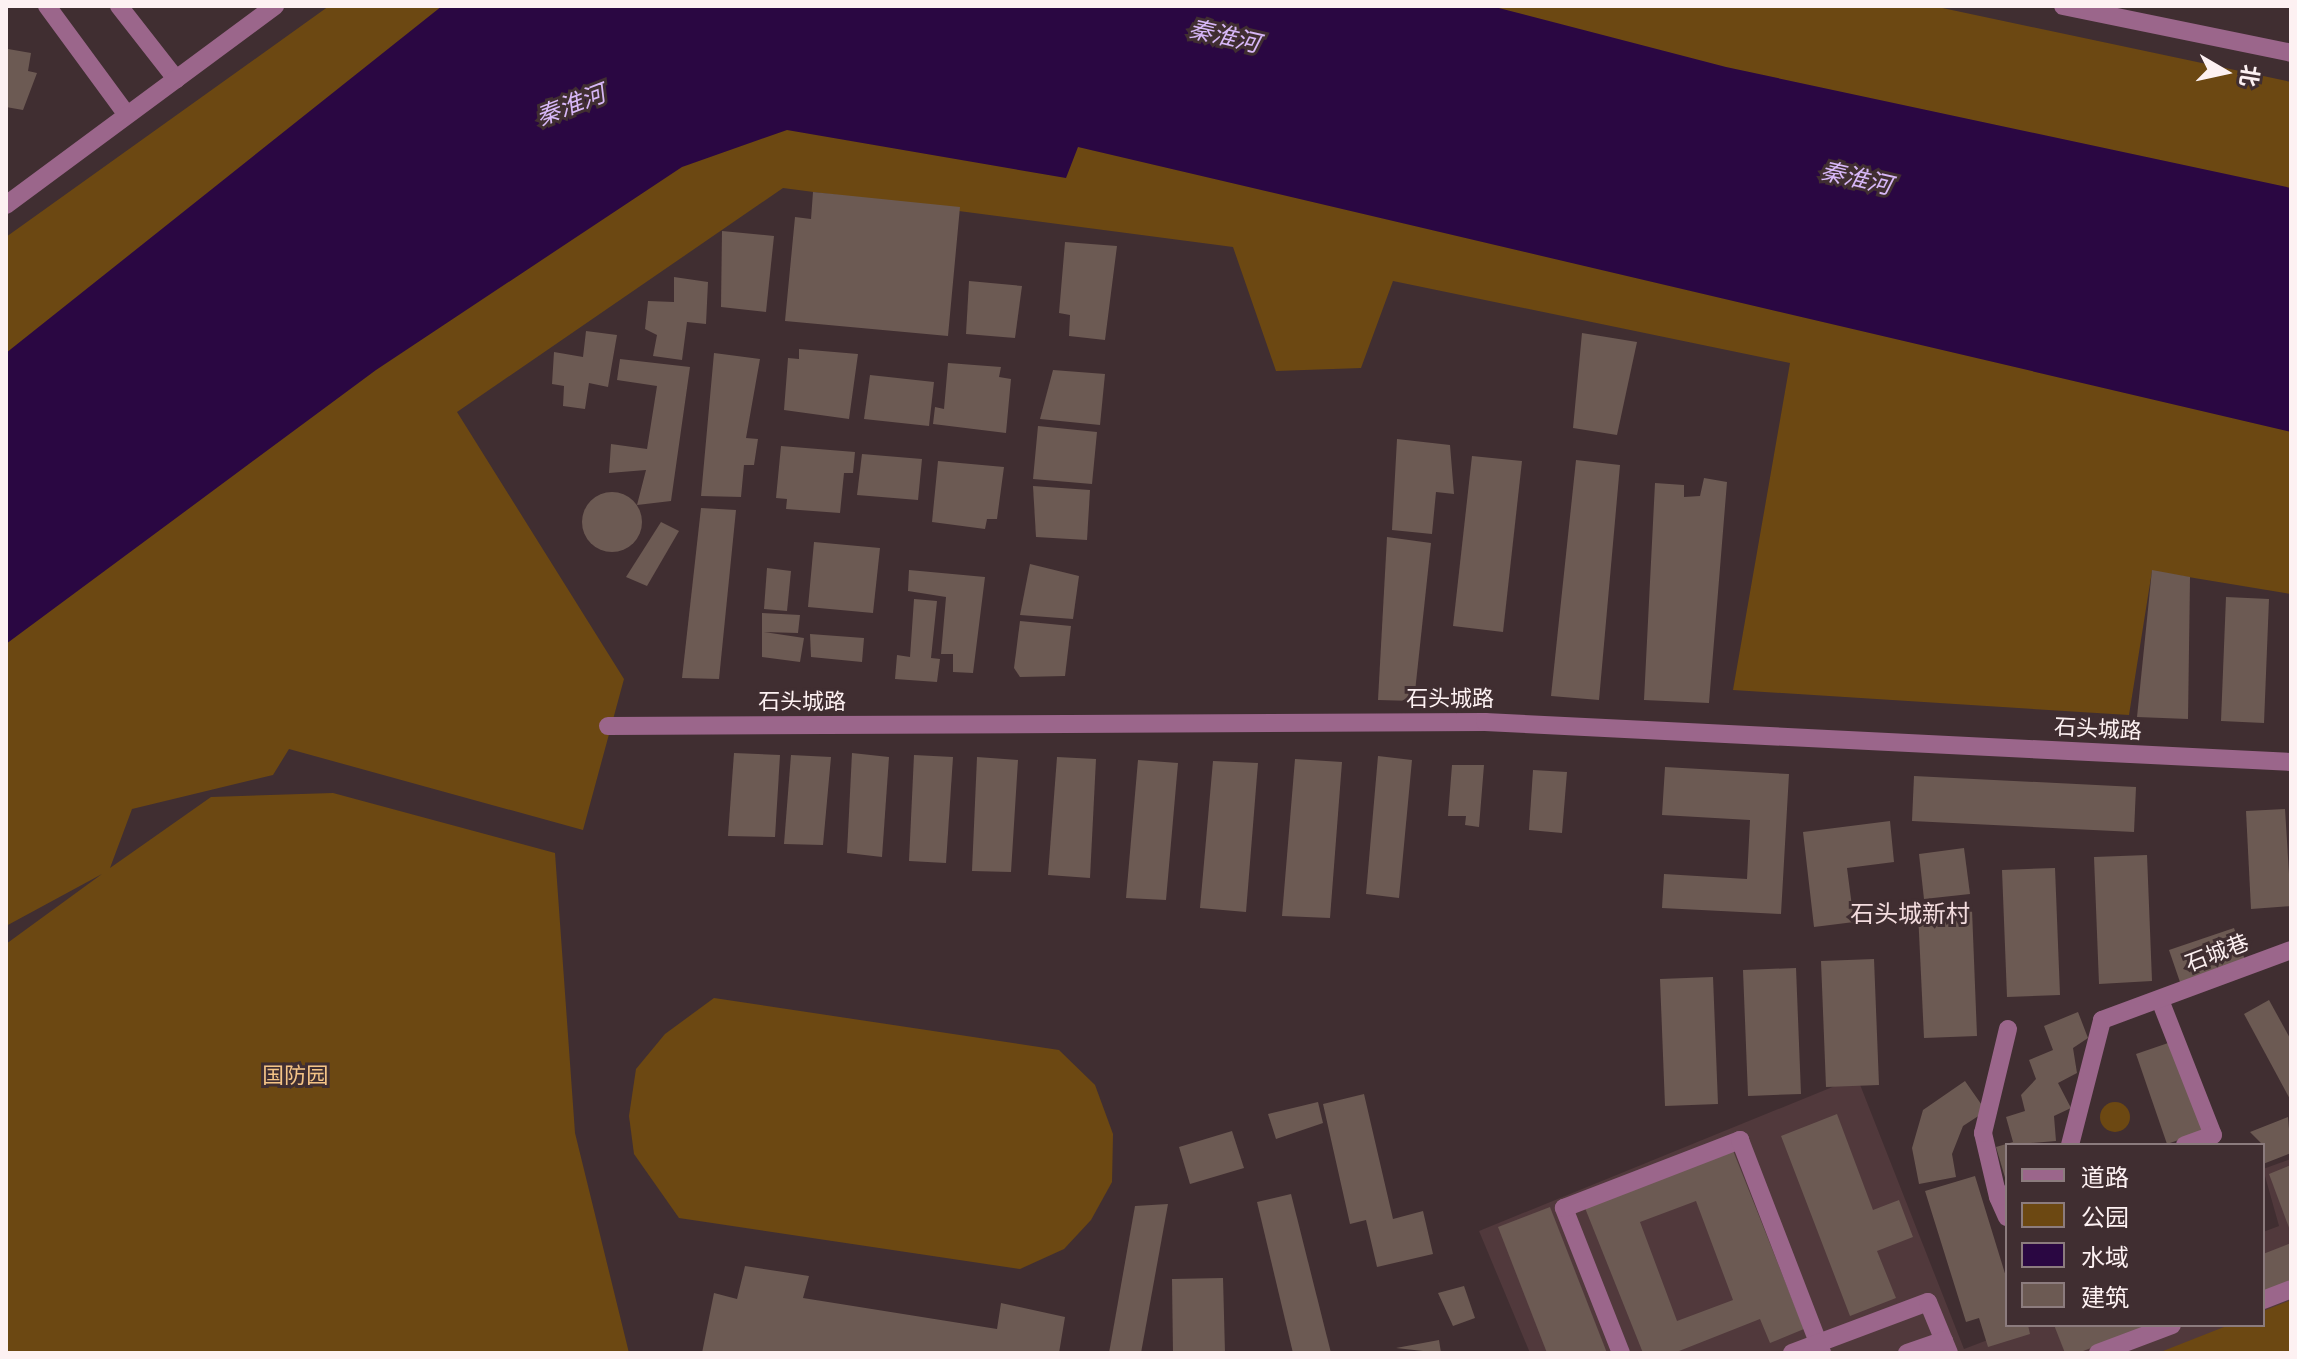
<!DOCTYPE html>
<meta charset="utf-8">
<style>
body{margin:0}
#map{position:relative;width:2297px;height:1359px;overflow:hidden;background:#402e31;font-family:"DejaVu Sans","Noto Sans SC",sans-serif}
div>[style]{position:absolute}
.built>*{inset:0;background:#51393c}
.green>*{inset:0;background:#6c4812}
.round{border-radius:50%}
.water>*{inset:0;background:#2a0742}
.building>*{inset:0;background:#6c5a53}
.minor>*{height:18px;margin:-9px;padding:0 9px;transform-origin:9px;border-radius:9px;background:#9b668b}
span{translate:-50% -50%;white-space:nowrap;text-align:center;line-height:1.15;-webkit-text-stroke:6px #402e31;paint-order:stroke}
.street-label{font-size:22px;color:#fdf1f2}
.park-label{font-size:22px;color:#f5c487}
.water-label{font-size:24px;color:#d7b7f7;font-style:italic}
.neighbourhood-label{font-size:24px;color:#f3dcde}
.frame{position:absolute;inset:0;border:8px solid #fdf1f2;pointer-events:none}
.legend{position:absolute;left:2005px;top:1143px;width:260px;height:184px;box-sizing:border-box;background:#402e31;border:2px solid #8c7c7e;margin:0;padding:10px 14px;list-style:none;font-size:24px;color:#fdf1f2}
.legend li{display:flex;align-items:center;gap:16px;height:40px}
.legend b{width:40px;border:2px solid #8c7c7e}
.north{position:absolute;left:2185px;top:32px;width:80px;height:80px;-webkit-text-stroke:6px #402e31;paint-order:stroke;rotate:99deg;font-size:22px;font-weight:700;line-height:32px;text-align:center;color:#fdf1f2}
.north::after{content:'';display:block;margin:auto;width:28px;height:36px;background:#fdf1f2;clip-path:polygon(50% 0,100% 100%,50% 72%,0 100%)}
</style>
<div id="map">
<div class="built">
<div style="clip-path:polygon(1857px 1077px,1964px 1349px,2027px 1325px,2263px 1325px,2263px 1232px,2279px 1226px,2263px 1169px,2291px 1159px,2291px 1353px,1530px 1353px,1479px 1231px)"></div>
</div>
<div class="green">
<div style="clip-path:polygon(329px 6px,1933px 6px,2291px 82px,2291px 594px,2152px 571px,2129px 715px,1733px 690px,1790px 363px,1393px 281px,1361px 368px,1276px 371px,1233px 247px,783px 188px,457px 412px,624px 679px,583px 830px,289px 749px,273px 775px,132px 809px,110px 868px,211px 797px,333px 793px,555px 853px,575px 1133px,629px 1353px,6px 1353px,6px 944px,102px 874px,6px 926px,6px 237px)"></div>
<div style="clip-path:polygon(714px 998px,1059px 1050px,1095px 1085px,1113px 1134px,1112px 1182px,1091px 1220px,1064px 1249px,1020px 1269px,679px 1218px,634px 1154px,629px 1116px,636px 1069px,665px 1034px)"></div>
<div class="round" style="left:2100px;top:1102px;width:30px;height:30px"></div>
<div style="clip-path:polygon(2291px 1300px,2291px 1353px,2158px 1353px,2229px 1325px,2263px 1325px,2263px 1311px)"></div>
</div>
<div class="water">
<div style="clip-path:polygon(442px 6px,1491px 6px,1726px 67px,2291px 188px,2291px 432px,1078px 147px,1066px 178px,787px 130px,682px 167px,376px 370px,6px 644px,6px 353px)"></div>
</div>
<div class="building">
<div style="clip-path:polygon(8px 49px,31px 53px,28px 71px,37px 73px,23px 110px,6px 107px)"></div>
<div style="clip-path:polygon(813px 192px,960px 207px,948px 336px,785px 321px,795px 217px,811px 219px)"></div>
<div style="clip-path:polygon(722px 231px,774px 236px,766px 312px,721px 307px)"></div>
<div style="clip-path:polygon(1065px 242px,1117px 246px,1105px 340px,1069px 336px,1070px 315px,1059px 313px)"></div>
<div style="clip-path:polygon(674px 277px,708px 282px,706px 324px,687px 322px,682px 360px,653px 356px,657px 335px,645px 329px,648px 301px,674px 302px)"></div>
<div style="clip-path:polygon(969px 281px,1022px 286px,1015px 338px,966px 334px)"></div>
<div style="clip-path:polygon(586px 331px,617px 335px,608px 387px,589px 383px,585px 409px,563px 406px,564px 386px,552px 384px,554px 352px,583px 357px)"></div>
<div style="clip-path:polygon(1582px 333px,1637px 342px,1617px 435px,1573px 428px)"></div>
<div style="clip-path:polygon(799px 349px,858px 354px,849px 419px,784px 410px,788px 358px,799px 359px)"></div>
<div style="clip-path:polygon(714px 353px,760px 359px,746px 438px,758px 439px,754px 465px,744px 465px,741px 497px,701px 496px)"></div>
<div style="clip-path:polygon(620px 359px,690px 367px,671px 501px,637px 505px,646px 470px,609px 473px,611px 444px,647px 449px,657px 386px,617px 380px)"></div>
<div style="clip-path:polygon(948px 363px,1001px 367px,999px 377px,1011px 379px,1006px 433px,933px 424px,935px 407px,944px 409px)"></div>
<div style="clip-path:polygon(1053px 370px,1105px 374px,1100px 425px,1040px 419px)"></div>
<div style="clip-path:polygon(870px 375px,934px 382px,929px 426px,864px 419px)"></div>
<div style="clip-path:polygon(1038px 426px,1097px 432px,1092px 484px,1033px 479px)"></div>
<div style="clip-path:polygon(1397px 439px,1450px 445px,1454px 494px,1436px 492px,1432px 534px,1392px 530px)"></div>
<div style="clip-path:polygon(781px 446px,855px 452px,853px 473px,844px 473px,840px 513px,786px 509px,787px 499px,776px 498px)"></div>
<div style="clip-path:polygon(862px 454px,922px 459px,918px 500px,857px 495px)"></div>
<div style="clip-path:polygon(1472px 456px,1522px 461px,1503px 632px,1453px 626px)"></div>
<div style="clip-path:polygon(1576px 460px,1620px 465px,1599px 700px,1551px 696px)"></div>
<div style="clip-path:polygon(938px 461px,1004px 467px,997px 519px,987px 519px,985px 529px,932px 522px)"></div>
<div style="clip-path:polygon(1704px 478px,1727px 482px,1709px 703px,1644px 700px,1655px 483px,1684px 485px,1684px 497px,1700px 496px)"></div>
<div style="clip-path:polygon(1033px 486px,1090px 490px,1087px 540px,1036px 537px)"></div>
<div class="round" style="left:582px;top:492px;width:60px;height:60px"></div>
<div style="clip-path:polygon(701px 508px,736px 510px,719px 679px,682px 678px)"></div>
<div style="clip-path:polygon(661px 522px,679px 531px,647px 586px,626px 577px)"></div>
<div style="clip-path:polygon(1387px 537px,1431px 543px,1414px 701px,1378px 700px)"></div>
<div style="clip-path:polygon(814px 542px,880px 548px,873px 613px,808px 607px)"></div>
<div style="clip-path:polygon(1030px 564px,1079px 576px,1073px 619px,1020px 615px)"></div>
<div style="clip-path:polygon(767px 568px,791px 571px,787px 611px,764px 609px)"></div>
<div style="clip-path:polygon(909px 570px,985px 577px,973px 673px,953px 672px,953px 654px,941px 654px,946px 597px,908px 591px)"></div>
<div style="clip-path:polygon(2152px 570px,2190px 577px,2188px 719px,2137px 717px)"></div>
<div style="clip-path:polygon(2226px 597px,2269px 599px,2264px 723px,2221px 721px)"></div>
<div style="clip-path:polygon(914px 599px,937px 601px,931px 658px,940px 659px,937px 682px,895px 679px,897px 655px,910px 657px)"></div>
<div style="clip-path:polygon(762px 613px,800px 615px,798px 633px,764px 632px,804px 638px,800px 662px,762px 657px)"></div>
<div style="clip-path:polygon(1020px 621px,1071px 626px,1065px 676px,1020px 677px,1014px 668px)"></div>
<div style="clip-path:polygon(810px 634px,864px 638px,862px 662px,811px 657px)"></div>
<div style="clip-path:polygon(734px 753px,780px 755px,775px 837px,728px 836px)"></div>
<div style="clip-path:polygon(852px 753px,889px 757px,882px 857px,847px 853px)"></div>
<div style="clip-path:polygon(791px 755px,831px 757px,823px 845px,784px 844px)"></div>
<div style="clip-path:polygon(914px 755px,953px 757px,946px 863px,909px 861px)"></div>
<div style="clip-path:polygon(1378px 756px,1412px 760px,1399px 898px,1366px 894px)"></div>
<div style="clip-path:polygon(977px 757px,1018px 760px,1011px 872px,972px 871px)"></div>
<div style="clip-path:polygon(1057px 757px,1096px 759px,1090px 878px,1048px 875px)"></div>
<div style="clip-path:polygon(1295px 759px,1342px 762px,1330px 918px,1282px 916px)"></div>
<div style="clip-path:polygon(1138px 760px,1178px 763px,1166px 900px,1126px 898px)"></div>
<div style="clip-path:polygon(1213px 761px,1258px 763px,1246px 912px,1200px 908px)"></div>
<div style="clip-path:polygon(1452px 765px,1484px 765px,1479px 827px,1465px 825px,1466px 816px,1448px 816px)"></div>
<div style="clip-path:polygon(1665px 767px,1789px 774px,1781px 914px,1662px 908px,1664px 874px,1747px 879px,1750px 820px,1662px 815px)"></div>
<div style="clip-path:polygon(1533px 770px,1567px 772px,1562px 833px,1529px 830px)"></div>
<div style="clip-path:polygon(1914px 776px,2136px 787px,2134px 832px,1912px 821px)"></div>
<div style="clip-path:polygon(2285px 809px,2291px 906px,2251px 909px,2246px 811px)"></div>
<div style="clip-path:polygon(1890px 821px,1894px 862px,1847px 868px,1854px 922px,1814px 927px,1803px 832px)"></div>
<div style="clip-path:polygon(1964px 848px,1970px 894px,1924px 899px,1919px 854px)"></div>
<div style="clip-path:polygon(2147px 855px,2152px 981px,2099px 984px,2094px 857px)"></div>
<div style="clip-path:polygon(2055px 868px,2060px 995px,2007px 997px,2002px 870px)"></div>
<div style="clip-path:polygon(1972px 910px,1977px 1036px,1924px 1038px,1918px 912px)"></div>
<div style="clip-path:polygon(2234px 928px,2246px 963px,2181px 985px,2169px 950px)"></div>
<div style="clip-path:polygon(1874px 959px,1879px 1085px,1826px 1087px,1821px 961px)"></div>
<div style="clip-path:polygon(1796px 968px,1801px 1094px,1748px 1096px,1743px 970px)"></div>
<div style="clip-path:polygon(1713px 977px,1718px 1104px,1665px 1106px,1660px 979px)"></div>
<div style="clip-path:polygon(2269px 1000px,2291px 1040px,2291px 1101px,2244px 1014px)"></div>
<div style="clip-path:polygon(2078px 1012px,2088px 1038px,2073px 1048px,2077px 1073px,2058px 1083px,2071px 1108px,2054px 1116px,2056px 1141px,2007px 1145px,2006px 1181px,1996px 1147px,2013px 1142px,2006px 1117px,2025px 1111px,2021px 1095px,2036px 1079px,2029px 1060px,2053px 1050px,2044px 1026px)"></div>
<div style="clip-path:polygon(2174px 1041px,2205px 1131px,2167px 1144px,2136px 1054px)"></div>
<div style="clip-path:polygon(1965px 1081px,1986px 1111px,1963px 1126px,1952px 1154px,1956px 1177px,1919px 1184px,1912px 1148px,1923px 1110px)"></div>
<div style="clip-path:polygon(1364px 1094px,1393px 1219px,1423px 1211px,1433px 1254px,1377px 1267px,1366px 1220px,1350px 1224px,1323px 1104px)"></div>
<div style="clip-path:polygon(1318px 1102px,1323px 1123px,1276px 1139px,1268px 1114px)"></div>
<div style="clip-path:polygon(1837px 1114px,1873px 1210px,1899px 1200px,1913px 1237px,1877px 1251px,1896px 1298px,1850px 1316px,1781px 1136px)"></div>
<div style="clip-path:polygon(2288px 1117px,2291px 1153px,2263px 1164px,2263px 1145px,2250px 1132px)"></div>
<div style="clip-path:polygon(1232px 1131px,1244px 1168px,1190px 1184px,1179px 1147px)"></div>
<div style="clip-path:polygon(evenodd,1732px 1148px,1804px 1329px,1770px 1343px,1760px 1319px,1674px 1353px,1643px 1353px,1585px 1208px,1732px 1148px,1696px 1201px,1733px 1300px,1677px 1321px,1640px 1222px,1696px 1201px)"></div>
<div style="clip-path:polygon(2291px 1165px,2291px 1233px,2269px 1174px)"></div>
<div style="clip-path:polygon(1975px 1176px,2007px 1280px,2007px 1325px,2028px 1325px,2030px 1334px,1988px 1347px,1979px 1318px,1966px 1322px,1925px 1191px)"></div>
<div style="clip-path:polygon(1291px 1194px,1331px 1353px,1293px 1353px,1257px 1202px)"></div>
<div style="clip-path:polygon(1168px 1204px,1141px 1353px,1109px 1353px,1135px 1206px)"></div>
<div style="clip-path:polygon(1550px 1207px,1607px 1353px,1547px 1353px,1498px 1227px)"></div>
<div style="clip-path:polygon(2291px 1243px,2291px 1281px,2263px 1292px,2263px 1254px)"></div>
<div style="clip-path:polygon(745px 1266px,809px 1276px,803px 1298px,997px 1329px,1001px 1303px,1065px 1317px,1059px 1353px,702px 1353px,714px 1293px,737px 1299px)"></div>
<div style="clip-path:polygon(1223px 1278px,1225px 1353px,1173px 1353px,1172px 1279px)"></div>
<div style="clip-path:polygon(1464px 1286px,1475px 1318px,1453px 1326px,1438px 1293px)"></div>
<div style="clip-path:polygon(2054px 1325px,2151px 1325px,2078px 1353px,2065px 1353px)"></div>
<div style="clip-path:polygon(1439px 1340px,1441px 1353px,1396px 1348px)"></div>
</div>
<div class="minor">
<div style="left:47px;top:6px;width:135px;rotate:53.7deg"></div>
<div style="left:119px;top:6px;width:93px;rotate:52deg"></div>
<div style="left:2063px;top:6px;width:233px;rotate:11.6deg"></div>
<div style="left:6px;top:205px;width:335px;rotate:-36.5deg"></div>
<div style="left:608px;top:726px;width:877px;rotate:-0.26deg"></div>
<div style="left:1485px;top:722px;width:807px;rotate:2.84deg"></div>
<div style="left:2160px;top:1000px;width:145px;rotate:68.6deg"></div>
<div style="left:2213px;top:1135px;width:30px;rotate:160deg"></div>
<div style="left:2070px;top:1145px;width:129px;rotate:-75.6deg"></div>
<div style="left:2102px;top:1020px;width:202px;rotate:-20.3deg"></div>
<div style="left:2007px;top:1194px;width:9px;rotate:162deg"></div>
<div style="left:1998px;top:1197px;width:22px;rotate:66deg"></div>
<div style="left:1998px;top:1197px;width:66px;rotate:-103.2deg"></div>
<div style="left:1983px;top:1133px;width:107px;rotate:-76.5deg"></div>
<div style="left:2263px;top:1300px;width:30px;rotate:-21deg"></div>
<div style="left:1621px;top:1353px;width:156px;rotate:-111.5deg"></div>
<div style="left:1564px;top:1208px;width:189px;rotate:-21.1deg"></div>
<div style="left:1740px;top:1140px;width:228px;rotate:68.9deg"></div>
<div style="left:1792px;top:1353px;width:145px;rotate:-20.6deg"></div>
<div style="left:1928px;top:1302px;width:55px;rotate:67.6deg"></div>
<div style="left:1907px;top:1353px;width:39px;rotate:-19deg"></div>
<div style="left:2098px;top:1353px;width:79px;rotate:-20.7deg"></div>
</div>
<div class="street-label">
<span style="left:1450px;top:699px">石头城路</span>
<span style="left:802px;top:702px">石头城路</span>
<span style="left:2098px;top:729px;rotate:3deg">石头城路</span>
<span style="left:2217px;top:953px;rotate:-21deg">石城巷</span>
</div>
<div class="park-label">
<span style="left:295px;top:1076px">国防园</span>
</div>
<div class="water-label">
<span style="left:1224px;top:37px;rotate:13deg">秦淮河</span>
<span style="left:571px;top:106px;rotate:-21deg">秦淮河</span>
<span style="left:1856px;top:179px;rotate:13deg">秦淮河</span>
</div>
<div class="neighbourhood-label">
<span style="left:1910px;top:915px">石头城新村</span>
</div>
<div class="frame"></div>
<ul class="legend">
<li><b style="height:10px;background:#9b668b"></b>道路</li>
<li><b style="height:22px;background:#6c4812"></b>公园</li>
<li><b style="height:22px;background:#2a0742"></b>水域</li>
<li><b style="height:22px;background:#6c5a53"></b>建筑</li>
</ul>
<div class="north">北</div>
</div>
